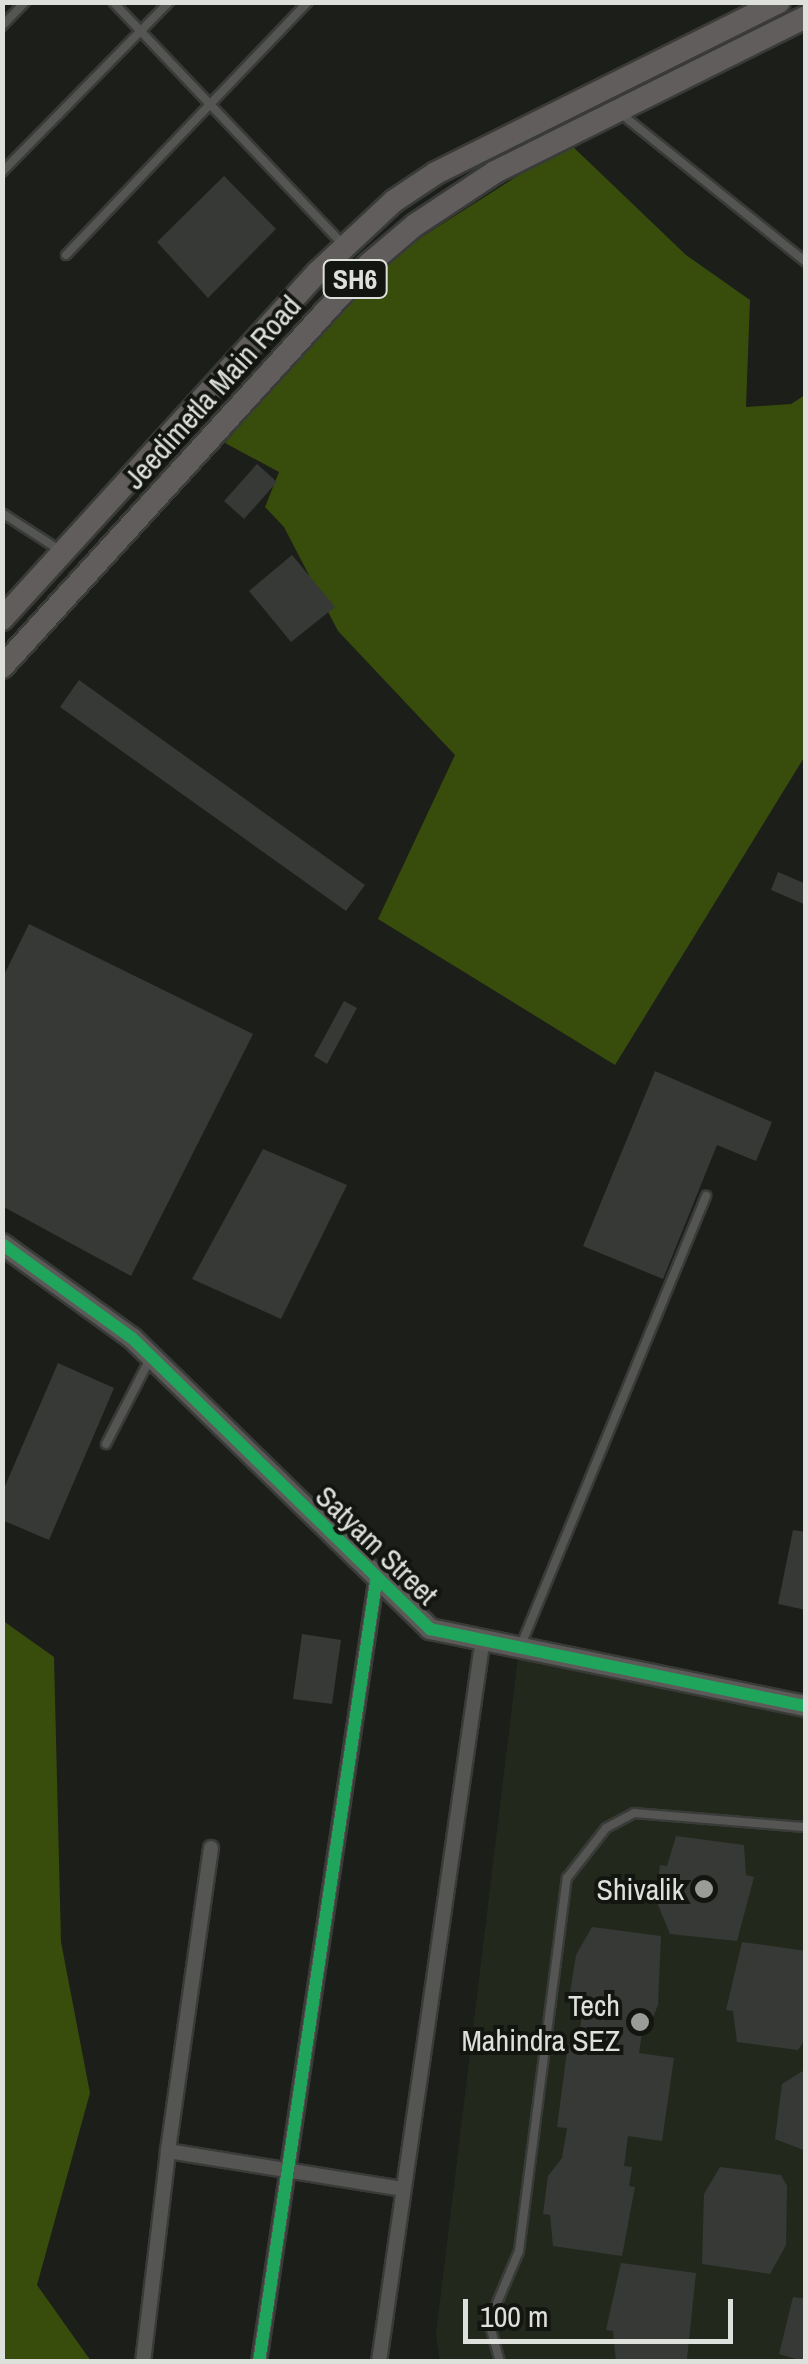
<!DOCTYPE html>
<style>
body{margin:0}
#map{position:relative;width:808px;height:2364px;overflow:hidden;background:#1c1e1a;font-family:"Archivo Narrow",sans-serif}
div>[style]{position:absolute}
.built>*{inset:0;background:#23281c}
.water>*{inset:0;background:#384c0b}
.building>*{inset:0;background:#373936}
.roads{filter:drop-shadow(2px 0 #393b38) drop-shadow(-2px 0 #393b38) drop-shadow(0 2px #393b38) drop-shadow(0 -2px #393b38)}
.lane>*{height:8px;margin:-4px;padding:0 4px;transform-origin:4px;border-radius:4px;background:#555654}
.street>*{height:14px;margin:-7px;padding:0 7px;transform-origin:7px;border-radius:7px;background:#555654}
.secondary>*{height:20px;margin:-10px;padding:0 10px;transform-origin:10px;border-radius:10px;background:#5b5a59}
.primary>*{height:22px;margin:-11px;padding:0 11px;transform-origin:11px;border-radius:11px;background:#615d5d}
.cycleway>*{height:12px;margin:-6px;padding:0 6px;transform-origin:6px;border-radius:6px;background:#20a55d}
.dots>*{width:28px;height:28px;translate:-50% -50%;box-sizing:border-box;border:5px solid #131610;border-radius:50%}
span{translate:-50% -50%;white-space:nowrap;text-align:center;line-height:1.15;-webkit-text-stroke:8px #131610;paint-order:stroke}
.shield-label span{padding:2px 8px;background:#131610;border:2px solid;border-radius:8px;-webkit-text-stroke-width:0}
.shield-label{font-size:28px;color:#dee0dc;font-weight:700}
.street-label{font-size:30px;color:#dee0dc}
.poi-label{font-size:30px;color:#dee0dc}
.right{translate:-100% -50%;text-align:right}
.frame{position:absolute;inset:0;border:5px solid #dee0dc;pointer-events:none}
.scale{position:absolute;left:463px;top:2299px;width:270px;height:45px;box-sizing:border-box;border:5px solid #dee0dc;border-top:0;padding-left:12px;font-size:30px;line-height:35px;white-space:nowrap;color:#dee0dc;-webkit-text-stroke:8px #131610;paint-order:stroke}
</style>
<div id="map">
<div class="built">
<div style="clip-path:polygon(519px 1649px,805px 1709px,805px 2361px,440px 2362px,436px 2334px)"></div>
</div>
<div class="water">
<div style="clip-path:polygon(569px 143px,686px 255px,750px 300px,746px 407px,791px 404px,805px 395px,805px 756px,615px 1065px,378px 919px,455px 755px,338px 631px,284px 527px,265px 507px,279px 472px,225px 443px,381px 263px)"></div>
<div style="clip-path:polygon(2px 1620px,54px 1657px,61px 1942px,90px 2093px,37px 2285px,91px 2361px,3px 2361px)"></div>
</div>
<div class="building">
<div style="clip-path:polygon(224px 176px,276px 229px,208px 298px,157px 242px)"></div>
<div style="clip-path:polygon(257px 464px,277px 482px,244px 519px,224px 501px)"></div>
<div style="clip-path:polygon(292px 555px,335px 607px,291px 642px,249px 591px)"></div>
<div style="clip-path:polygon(79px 680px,365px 885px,346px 911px,60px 707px)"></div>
<div style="clip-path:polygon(778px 872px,806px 884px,806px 905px,771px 890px)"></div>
<div style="clip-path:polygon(29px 924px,253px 1034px,131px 1276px,2px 1206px,2px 979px)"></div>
<div style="clip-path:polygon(344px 1001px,357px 1008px,327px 1064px,314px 1056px)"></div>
<div style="clip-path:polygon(655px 1071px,772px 1122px,756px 1161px,717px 1145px,663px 1279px,583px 1246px)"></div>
<div style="clip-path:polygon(263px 1149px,347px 1185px,281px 1319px,192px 1279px)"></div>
<div style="clip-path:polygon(58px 1363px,114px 1388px,49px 1540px,2px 1520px,2px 1493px)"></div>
<div style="clip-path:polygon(793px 1530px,806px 1532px,806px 1610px,778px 1604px)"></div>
<div style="clip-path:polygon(302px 1634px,341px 1640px,332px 1704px,293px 1699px)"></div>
<div style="clip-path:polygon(676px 1836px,744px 1845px,746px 1875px,754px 1877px,737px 1941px,670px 1934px,656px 1900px,660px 1865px,667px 1866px)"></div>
<div style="clip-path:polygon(592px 1927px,661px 1936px,658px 2005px,651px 2022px,644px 2021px,639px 2053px,674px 2058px,662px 2141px,628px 2136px,624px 2166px,632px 2167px,629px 2186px,635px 2187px,622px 2256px,553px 2246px,550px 2215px,543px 2214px,548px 2176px,562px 2158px,567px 2128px,557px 2127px,568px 2044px,578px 2045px,582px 2014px,570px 1993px,576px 1955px)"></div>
<div style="clip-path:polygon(742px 1942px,806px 1951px,806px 2038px,798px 2050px,737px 2042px,733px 2011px,726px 2010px)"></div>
<div style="clip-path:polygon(806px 2069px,806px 2151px,775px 2139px,782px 2084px)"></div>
<div style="clip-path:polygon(720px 2167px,781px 2175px,787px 2186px,786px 2245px,770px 2274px,702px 2264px,704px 2194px)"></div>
<div style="clip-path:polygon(621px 2263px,696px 2273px,687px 2359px,616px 2362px,613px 2331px,606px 2330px)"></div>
<div style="clip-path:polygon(793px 2297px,806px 2299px,806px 2362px,779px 2354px)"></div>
</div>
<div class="roads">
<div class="lane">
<div style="left:113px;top:2px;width:335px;rotate:46.5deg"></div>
<div style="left:2px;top:26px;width:33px;rotate:-46deg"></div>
<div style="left:620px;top:113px;width:238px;rotate:38.7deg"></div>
<div style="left:2px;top:172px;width:238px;rotate:-45.5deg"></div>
<div style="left:66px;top:255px;width:350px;rotate:-46.3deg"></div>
<div style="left:2px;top:513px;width:70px;rotate:32.8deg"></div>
<div style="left:106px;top:1444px;width:98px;rotate:-62.7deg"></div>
<div style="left:521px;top:1645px;width:486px;rotate:-67.6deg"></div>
<div style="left:500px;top:2362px;width:41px;rotate:-105.4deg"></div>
<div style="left:489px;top:2322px;width:77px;rotate:-67.1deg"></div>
<div style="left:519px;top:2251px;width:376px;rotate:-82.7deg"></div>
<div style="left:567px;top:1878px;width:63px;rotate:-52deg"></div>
<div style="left:606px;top:1828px;width:32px;rotate:-28deg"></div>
<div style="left:634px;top:1813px;width:173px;rotate:4.7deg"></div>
</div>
<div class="street">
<div style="left:211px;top:1848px;width:306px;rotate:98.1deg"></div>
<div style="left:168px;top:2151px;width:238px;rotate:9.2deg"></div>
<div style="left:143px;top:2362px;width:212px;rotate:-83.2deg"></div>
<div style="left:259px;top:2362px;width:789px;rotate:-81.47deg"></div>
<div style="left:379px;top:2362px;width:724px;rotate:-81.83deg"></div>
</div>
<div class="secondary">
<div style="left:2px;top:1244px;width:160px;rotate:35.9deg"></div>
<div style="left:132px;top:1338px;width:417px;rotate:44.3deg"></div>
<div style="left:430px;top:1629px;width:384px;rotate:11.6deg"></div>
</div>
<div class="primary">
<div style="left:2px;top:619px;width:469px;rotate:-47.7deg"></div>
<div style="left:318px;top:272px;width:104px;rotate:-43.1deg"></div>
<div style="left:394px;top:201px;width:50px;rotate:-33.7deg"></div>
<div style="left:436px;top:173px;width:383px;rotate:-26.5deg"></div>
<div style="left:2px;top:667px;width:545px;rotate:-47.68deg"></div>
<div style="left:369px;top:264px;width:60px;rotate:-40.3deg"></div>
<div style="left:415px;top:225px;width:96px;rotate:-33.5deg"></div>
<div style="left:495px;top:172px;width:347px;rotate:-26.5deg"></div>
</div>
</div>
<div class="cycleway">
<div style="left:2px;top:1244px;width:160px;rotate:35.9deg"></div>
<div style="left:132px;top:1338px;width:417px;rotate:44.3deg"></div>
<div style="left:430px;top:1629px;width:384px;rotate:11.6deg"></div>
<div style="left:259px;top:2362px;width:789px;rotate:-81.47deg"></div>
</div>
<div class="dots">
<div style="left:704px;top:1889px;background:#9a9c98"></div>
<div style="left:640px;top:2022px;background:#9a9c98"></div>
</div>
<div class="shield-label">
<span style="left:355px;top:279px">SH6</span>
</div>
<div class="street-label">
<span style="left:212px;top:392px;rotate:-48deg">Jeedimetla Main Road</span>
<span style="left:377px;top:1545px;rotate:44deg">Satyam Street</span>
</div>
<div class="poi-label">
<span class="right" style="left:684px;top:1889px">Shivalik</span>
<span class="right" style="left:620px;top:2022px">Tech<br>Mahindra SEZ</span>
</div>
<div class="frame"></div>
<div class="scale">100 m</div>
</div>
